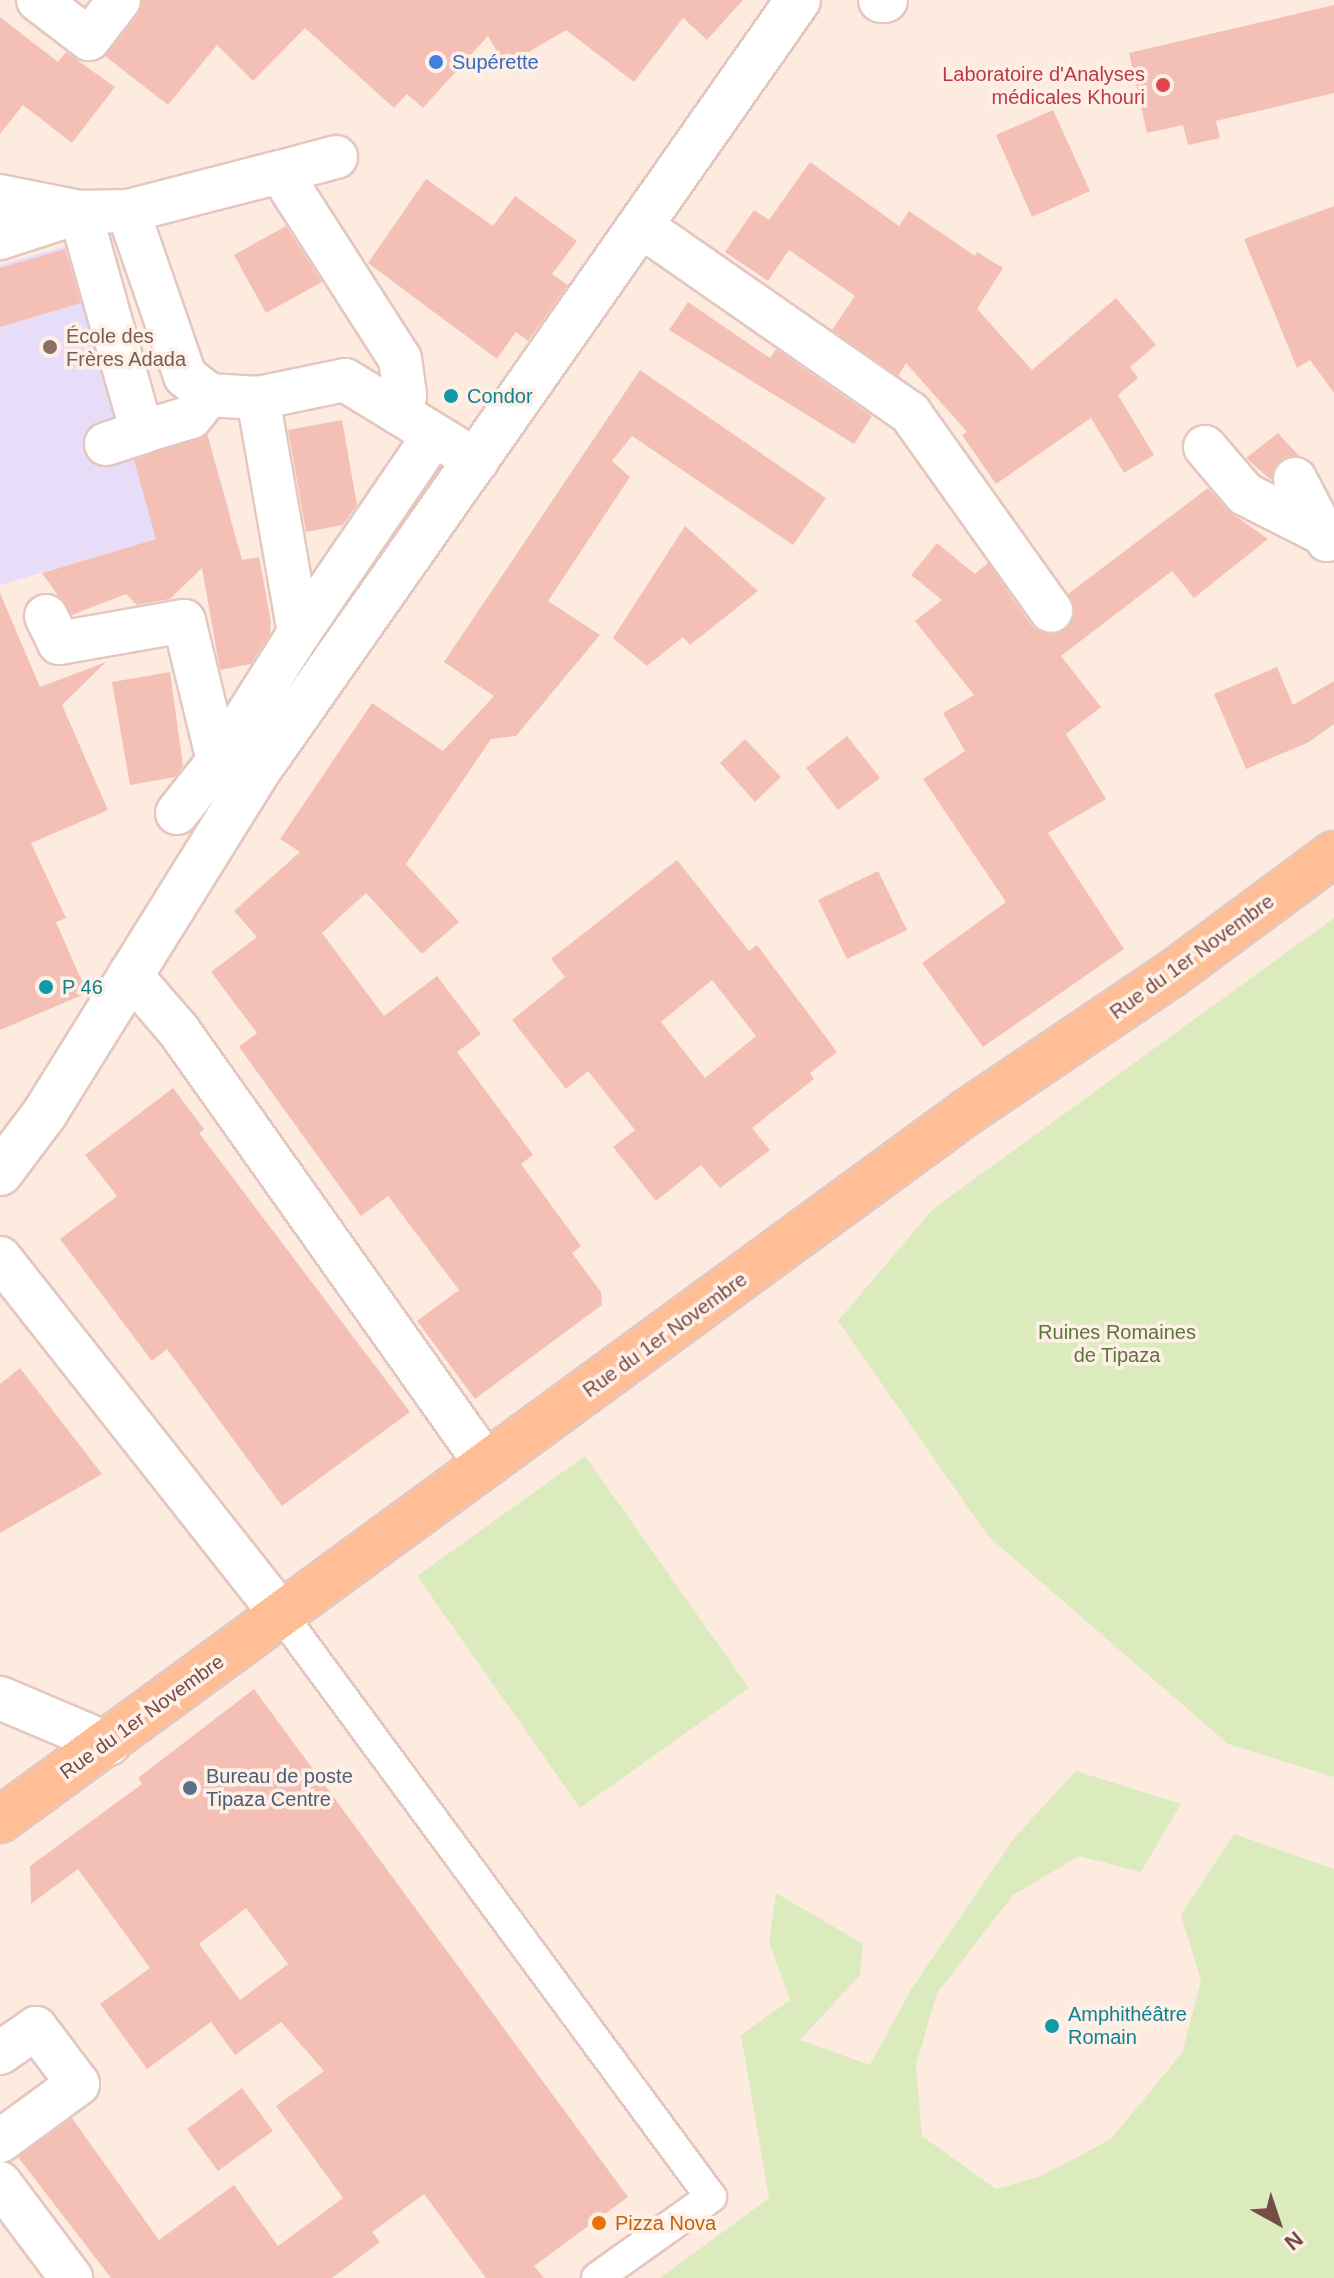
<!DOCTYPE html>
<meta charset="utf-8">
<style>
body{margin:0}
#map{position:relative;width:1334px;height:2278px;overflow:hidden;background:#fdebe0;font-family:Arial,sans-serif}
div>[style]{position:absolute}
.education>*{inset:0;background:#e8ddf9}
.green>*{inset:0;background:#dbebbe}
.building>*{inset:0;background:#f4c0b6}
.roads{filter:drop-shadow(2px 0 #e4c7be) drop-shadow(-2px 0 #e4c7be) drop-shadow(0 2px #e4c7be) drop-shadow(0 -2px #e4c7be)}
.pedestrian>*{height:30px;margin:-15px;padding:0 15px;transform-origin:15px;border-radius:15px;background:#fff}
.minor>*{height:42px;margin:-21px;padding:0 21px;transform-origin:21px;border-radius:21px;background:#fff}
.secondary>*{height:44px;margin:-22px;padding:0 22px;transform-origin:22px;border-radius:22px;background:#fff}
.primary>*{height:44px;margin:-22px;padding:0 22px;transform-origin:22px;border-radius:22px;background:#ffbe95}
.dots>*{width:22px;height:22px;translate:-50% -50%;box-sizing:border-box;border:4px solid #fff0e7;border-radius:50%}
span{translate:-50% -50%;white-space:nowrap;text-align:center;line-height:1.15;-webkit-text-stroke:7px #fff0e7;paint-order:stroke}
.shop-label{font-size:20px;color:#366cbe}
.left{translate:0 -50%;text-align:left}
.health-label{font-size:20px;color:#be3a42}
.right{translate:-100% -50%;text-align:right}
.education-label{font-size:20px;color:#785e54}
.culture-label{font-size:20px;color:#0d838f}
.street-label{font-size:20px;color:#754c46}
.park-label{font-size:20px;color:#5a763b}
.service-label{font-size:20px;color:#4e5e75}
.food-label{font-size:20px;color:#c56008}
.north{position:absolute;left:1238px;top:2182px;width:80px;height:80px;-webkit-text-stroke:6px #fff0e7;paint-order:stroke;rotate:140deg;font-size:22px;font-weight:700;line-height:32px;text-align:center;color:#754c46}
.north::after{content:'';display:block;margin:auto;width:28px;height:36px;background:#754c46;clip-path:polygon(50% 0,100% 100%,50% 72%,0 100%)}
</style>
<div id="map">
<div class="education">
<div style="clip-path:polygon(70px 245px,130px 451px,206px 429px,231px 517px,0 585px,0 265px)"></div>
</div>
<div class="green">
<div style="clip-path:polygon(1334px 918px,1334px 1777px,1228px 1744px,988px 1536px,838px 1321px,933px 1209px)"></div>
<div style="clip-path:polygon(585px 1456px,749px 1688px,580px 1808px,417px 1576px)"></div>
<div style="clip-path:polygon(1076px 1771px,1181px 1804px,1141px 1872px,1079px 1856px,1013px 1895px,937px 1993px,916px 2065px,922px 2136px,996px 2189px,1041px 2176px,1111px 2139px,1182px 2053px,1201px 1981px,1181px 1915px,1234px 1834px,1334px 1869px,1334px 2278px,660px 2278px,769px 2198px,741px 2035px,790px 2000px,769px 1942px,776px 1893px,863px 1944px,860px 1975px,800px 2040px,870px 2065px,912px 1988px,1015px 1837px)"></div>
</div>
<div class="building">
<div style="clip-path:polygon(142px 0,743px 0,707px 40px,683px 18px,634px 82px,566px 30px,505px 66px,488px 36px,423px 108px,407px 94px,394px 108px,305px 28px,253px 81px,217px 45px,168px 105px,105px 56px,138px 15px)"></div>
<div style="clip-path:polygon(1334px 5px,1334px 93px,1216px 121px,1220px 138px,1188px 145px,1183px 125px,1147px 133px,1129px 53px)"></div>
<div style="clip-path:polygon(0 17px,58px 62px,66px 52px,115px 87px,72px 143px,23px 105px,0 134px)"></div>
<div style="clip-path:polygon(1053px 110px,1090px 191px,1032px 217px,996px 135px)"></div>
<div style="clip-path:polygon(810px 162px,899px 226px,909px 211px,975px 256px,977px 252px,1003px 268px,977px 309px,1032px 370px,1116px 298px,1156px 345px,1130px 367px,1138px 378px,1118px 395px,1154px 455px,1124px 473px,1091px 418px,996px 484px,962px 435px,967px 432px,906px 363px,898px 376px,832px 330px,855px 296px,789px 250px,768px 281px,725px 252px,754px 210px,769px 220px)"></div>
<div style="clip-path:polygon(426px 179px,493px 226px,515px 196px,577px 241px,552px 274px,568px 285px,528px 341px,516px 332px,497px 359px,368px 263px)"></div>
<div style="clip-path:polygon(1334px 206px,1334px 393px,1310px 360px,1297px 368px,1244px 239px)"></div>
<div style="clip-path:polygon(286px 226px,322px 282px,266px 313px,234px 255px)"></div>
<div style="clip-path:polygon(65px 249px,81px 303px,0 327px,0 268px)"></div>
<div style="clip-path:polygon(688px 302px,770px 358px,776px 349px,872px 416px,854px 444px,669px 330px)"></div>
<div style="clip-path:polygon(640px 370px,826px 498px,793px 545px,632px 436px,612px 461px,630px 477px,548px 601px,600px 635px,516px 736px,491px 739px,406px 864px,459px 922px,422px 954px,366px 893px,322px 933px,384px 1016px,437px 976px,481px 1034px,457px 1052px,533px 1155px,521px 1164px,581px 1246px,572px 1253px,601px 1292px,602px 1305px,475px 1399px,417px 1321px,459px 1290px,388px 1196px,361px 1216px,239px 1047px,257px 1033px,211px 972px,257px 937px,234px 911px,300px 852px,280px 839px,372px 703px,443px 751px,494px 696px,444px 662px)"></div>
<div style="clip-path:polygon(342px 420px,357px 505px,343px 525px,306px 532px,288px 430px)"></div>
<div style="clip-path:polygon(1278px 433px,1299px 456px,1283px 458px,1271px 480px,1246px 458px)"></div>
<div style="clip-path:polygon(207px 434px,242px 560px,259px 557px,271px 622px,270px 634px,251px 664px,220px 670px,202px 568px,170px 599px,137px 605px,126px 594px,72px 615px,42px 573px,156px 539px,134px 460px)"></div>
<div style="clip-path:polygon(1208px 488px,1227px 510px,1268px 539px,1194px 598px,1172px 571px,1061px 656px,1101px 707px,1066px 734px,1106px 799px,1048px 833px,1124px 949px,983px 1047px,922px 963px,1006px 902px,923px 779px,965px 751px,943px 713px,974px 695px,915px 621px,942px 600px,911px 575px,937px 543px,975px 574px,988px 563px,1032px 626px,1054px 635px,1073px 620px,1068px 594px)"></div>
<div style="clip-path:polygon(685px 526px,758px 591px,690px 645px,683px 637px,647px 666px,613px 638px)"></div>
<div style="clip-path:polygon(0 593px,40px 687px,106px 662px,62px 705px,108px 810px,31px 843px,66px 918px,56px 922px,87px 993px,0 1030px)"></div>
<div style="clip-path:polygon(1277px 667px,1293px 705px,1334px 681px,1334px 724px,1309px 742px,1246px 769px,1214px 694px)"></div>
<div style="clip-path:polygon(170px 672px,183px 766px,175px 777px,130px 785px,112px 682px)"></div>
<div style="clip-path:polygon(847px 736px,880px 778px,838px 810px,806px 768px)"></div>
<div style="clip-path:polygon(745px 739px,781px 777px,755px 802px,720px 763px)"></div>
<div style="clip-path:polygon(evenodd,677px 860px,749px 951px,757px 945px,837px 1052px,810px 1073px,814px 1079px,752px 1128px,770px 1150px,720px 1188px,701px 1165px,656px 1201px,613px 1147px,635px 1130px,588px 1071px,566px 1089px,512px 1020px,565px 977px,551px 959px,677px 860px,712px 980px,756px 1036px,705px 1078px,661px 1022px,712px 980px)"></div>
<div style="clip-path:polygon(878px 871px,907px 930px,847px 959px,818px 900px)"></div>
<div style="clip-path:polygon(173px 1088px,204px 1129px,199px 1133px,410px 1412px,282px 1506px,167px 1349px,152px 1361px,60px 1239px,117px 1196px,85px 1155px)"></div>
<div style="clip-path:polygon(20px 1368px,102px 1474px,0 1533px,0 1384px)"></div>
<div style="clip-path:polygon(evenodd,254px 1689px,628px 2197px,534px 2266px,544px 2278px,486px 2278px,424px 2194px,372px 2232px,380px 2242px,332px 2278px,111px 2278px,18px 2157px,72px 2118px,159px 2240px,234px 2185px,278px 2246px,343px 2198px,276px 2106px,324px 2071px,281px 2022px,235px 2055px,211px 2022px,147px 2069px,100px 2004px,150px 1968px,78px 1869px,31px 1904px,30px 1866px,142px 1784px,138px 1778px,254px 1689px,246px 1908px,288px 1964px,240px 2000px,199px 1944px,246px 1908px)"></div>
<div style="clip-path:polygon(242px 2088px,273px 2131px,218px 2171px,187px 2129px)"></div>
</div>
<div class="roads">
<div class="pedestrian">
<div style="left:281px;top:1614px;width:724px;rotate:53.59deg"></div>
<div style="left:711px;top:2197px;width:140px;rotate:144.6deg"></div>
</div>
<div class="minor">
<div style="left:38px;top:0;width:64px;rotate:37.4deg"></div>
<div style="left:89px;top:39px;width:49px;rotate:-52.4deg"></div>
<div style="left:280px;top:172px;width:58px;rotate:-15deg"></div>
<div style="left:0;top:196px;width:82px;rotate:11.3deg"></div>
<div style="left:80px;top:212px;width:48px;rotate:-1.2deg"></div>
<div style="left:128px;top:211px;width:175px;rotate:70.9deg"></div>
<div style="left:185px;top:376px;width:31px;rotate:38deg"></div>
<div style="left:209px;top:395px;width:49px;rotate:3.5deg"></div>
<div style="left:258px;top:398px;width:89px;rotate:-11.7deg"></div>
<div style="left:345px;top:380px;width:155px;rotate:31.5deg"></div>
<div style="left:128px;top:211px;width:157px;rotate:-14.4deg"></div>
<div style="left:280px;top:172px;width:222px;rotate:57.3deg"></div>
<div style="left:400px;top:359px;width:37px;rotate:82deg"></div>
<div style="left:405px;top:396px;width:18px;rotate:109deg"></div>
<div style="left:641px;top:226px;width:328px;rotate:34.8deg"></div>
<div style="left:910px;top:413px;width:243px;rotate:54.5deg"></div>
<div style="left:0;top:238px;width:84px;rotate:-18deg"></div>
<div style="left:80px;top:212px;width:229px;rotate:74.3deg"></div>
<div style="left:142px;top:432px;width:51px;rotate:-17deg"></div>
<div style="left:191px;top:417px;width:28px;rotate:-51deg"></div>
<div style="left:106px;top:444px;width:38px;rotate:-18deg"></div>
<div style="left:1205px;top:447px;width:62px;rotate:49.6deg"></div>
<div style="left:1245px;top:494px;width:89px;rotate:26.9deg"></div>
<div style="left:1295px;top:479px;width:69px;rotate:62.3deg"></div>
<div style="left:46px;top:616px;width:30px;rotate:64deg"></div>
<div style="left:59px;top:643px;width:127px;rotate:-10deg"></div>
<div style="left:184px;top:621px;width:144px;rotate:76.3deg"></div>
<div style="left:299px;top:633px;width:240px;rotate:-55.7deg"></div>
<div style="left:177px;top:813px;width:66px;rotate:-51.7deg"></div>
<div style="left:218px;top:761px;width:151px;rotate:-57.7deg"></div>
<div style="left:299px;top:633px;width:239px;rotate:-99.9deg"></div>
<div style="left:130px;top:974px;width:75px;rotate:49.3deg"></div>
<div style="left:179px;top:1031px;width:531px;rotate:54.66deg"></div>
<div style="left:0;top:1258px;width:454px;rotate:51.7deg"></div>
<div style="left:0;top:1698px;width:118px;rotate:22.9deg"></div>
<div style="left:0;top:2053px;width:44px;rotate:-34.8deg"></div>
<div style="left:36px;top:2028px;width:70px;rotate:53.1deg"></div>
<div style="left:78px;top:2084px;width:97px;rotate:143.8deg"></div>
<div style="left:0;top:2183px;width:119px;rotate:53.2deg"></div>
</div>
<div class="secondary">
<div style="left:881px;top:0;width:4px"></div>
<div style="left:0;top:1173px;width:75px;rotate:-53.1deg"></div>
<div style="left:45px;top:1113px;width:410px;rotate:-58.1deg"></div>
<div style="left:262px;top:765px;width:934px;rotate:-54.98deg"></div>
</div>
<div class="primary">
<div style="left:0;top:1820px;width:1198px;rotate:-36.21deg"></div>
<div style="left:967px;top:1112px;width:244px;rotate:-34deg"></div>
<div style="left:1169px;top:976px;width:205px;rotate:-36.5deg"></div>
</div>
</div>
<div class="dots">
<div style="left:436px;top:62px;background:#3f7fe0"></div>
<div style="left:1163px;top:85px;background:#e0444e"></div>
<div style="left:50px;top:347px;background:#8d6e63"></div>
<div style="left:451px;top:396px;background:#0f9aa8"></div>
<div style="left:46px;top:987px;background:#0f9aa8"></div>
<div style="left:190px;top:1788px;background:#5c6f8a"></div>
<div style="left:1052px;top:2026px;background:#0f9aa8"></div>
<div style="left:599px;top:2223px;background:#e8710a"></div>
</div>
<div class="shop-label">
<span class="left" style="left:452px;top:62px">Supérette</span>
</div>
<div class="health-label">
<span class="right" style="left:1145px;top:86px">Laboratoire d'Analyses<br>médicales Khouri</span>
</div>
<div class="education-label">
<span class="left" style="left:66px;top:348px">École des<br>Frères Adada</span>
</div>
<div class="culture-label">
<span class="left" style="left:467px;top:396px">Condor</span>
<span class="left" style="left:62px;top:987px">P 46</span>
<span class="left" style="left:1068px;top:2026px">Amphithéâtre<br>Romain</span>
</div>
<div class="street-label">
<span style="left:1192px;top:957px;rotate:-36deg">Rue du 1er Novembre</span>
<span style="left:665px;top:1335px;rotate:-36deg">Rue du 1er Novembre</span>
<span style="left:142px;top:1717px;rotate:-36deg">Rue du 1er Novembre</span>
</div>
<div class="park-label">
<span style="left:1117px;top:1344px">Ruines Romaines<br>de Tipaza</span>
</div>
<div class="service-label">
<span class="left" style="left:206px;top:1788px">Bureau de poste<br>Tipaza Centre</span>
</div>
<div class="food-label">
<span class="left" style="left:615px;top:2223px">Pizza Nova</span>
</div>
<div class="north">N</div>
</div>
